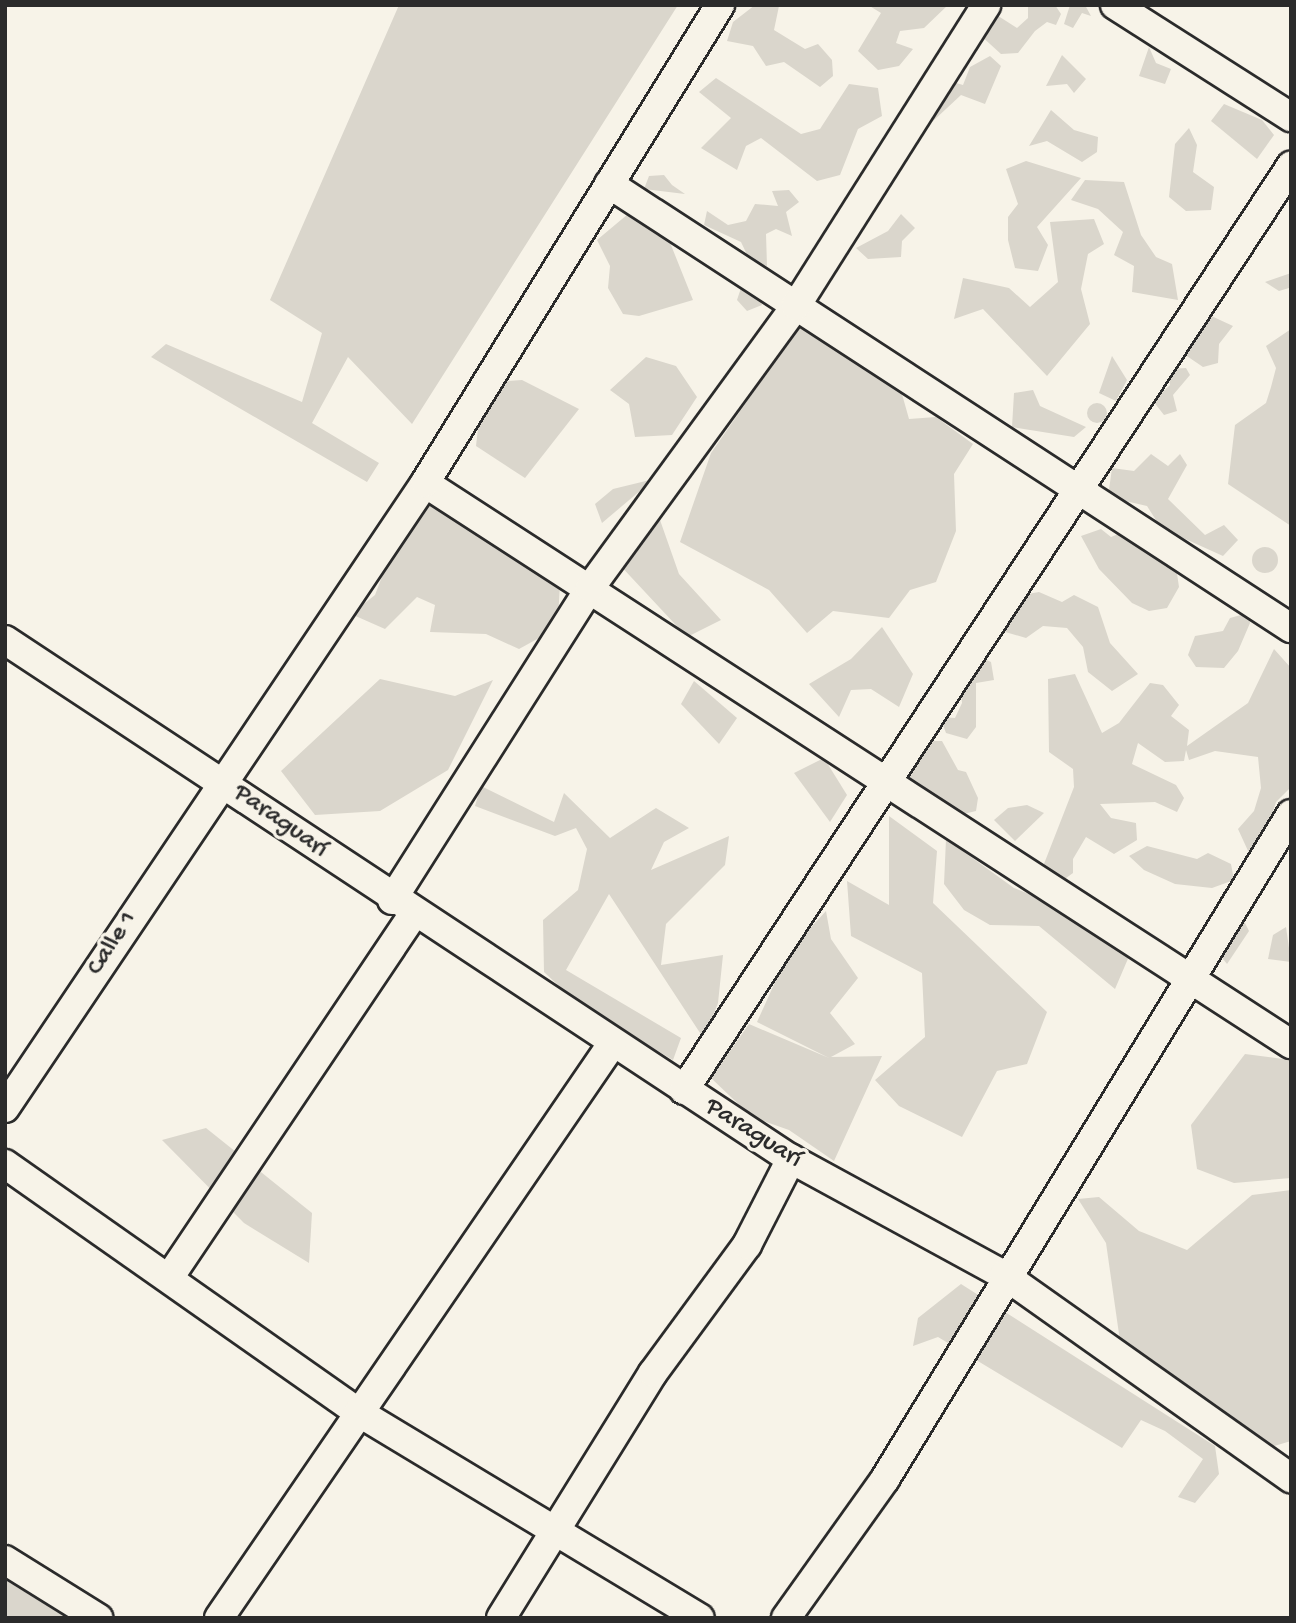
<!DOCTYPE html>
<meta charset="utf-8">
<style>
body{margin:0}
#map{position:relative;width:1296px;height:1623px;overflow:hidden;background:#f7f3e8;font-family:"Gochi Hand",sans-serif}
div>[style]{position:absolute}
.green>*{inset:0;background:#dad6cc}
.round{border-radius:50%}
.roads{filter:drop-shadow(2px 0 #2b2b2b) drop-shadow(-2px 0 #2b2b2b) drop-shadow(0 2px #2b2b2b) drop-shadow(0 -2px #2b2b2b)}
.minor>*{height:28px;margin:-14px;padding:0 14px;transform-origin:14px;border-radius:14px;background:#f7f3e8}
span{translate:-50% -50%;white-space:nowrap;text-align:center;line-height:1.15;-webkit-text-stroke:7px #f7f3e8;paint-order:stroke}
.street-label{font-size:26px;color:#2b2b2b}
.frame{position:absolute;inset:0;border:7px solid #2b2b2b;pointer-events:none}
</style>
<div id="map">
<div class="green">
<div style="clip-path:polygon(399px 5px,678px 5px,412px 424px,348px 357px,312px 423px,379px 463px,367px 482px,151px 357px,166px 344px,302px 402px,322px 333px,270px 300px)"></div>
<div style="clip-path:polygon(755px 5px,779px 6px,774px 30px,805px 49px,818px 44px,832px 60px,833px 76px,820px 87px,784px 62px,766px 66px,753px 46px,727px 41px,733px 22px)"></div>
<div style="clip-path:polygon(868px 5px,948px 5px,924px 28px,900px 31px,896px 43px,913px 49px,899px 66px,878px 70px,858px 51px,881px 13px)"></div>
<div style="clip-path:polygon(1028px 5px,1055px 5px,1061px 14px,1056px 25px,1047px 22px,1035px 31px,1018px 53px,1001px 54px,979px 34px,992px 12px,1017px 28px,1028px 18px)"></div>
<div style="clip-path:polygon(1070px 5px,1085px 5px,1091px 16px,1082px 13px,1073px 28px,1064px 24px)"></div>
<div style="clip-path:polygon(1149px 47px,1156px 63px,1171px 69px,1165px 84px,1139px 76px)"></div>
<div style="clip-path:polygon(1062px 55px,1086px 79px,1074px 93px,1067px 84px,1046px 86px)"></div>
<div style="clip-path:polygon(990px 56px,1001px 66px,985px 104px,961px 95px,932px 122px,926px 109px,946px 80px,963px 85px,970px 67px)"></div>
<div style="clip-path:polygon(716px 78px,801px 134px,820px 129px,849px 84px,878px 88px,882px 116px,858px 129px,840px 175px,817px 181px,761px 138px,746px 146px,737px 170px,701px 148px,731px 118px,699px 92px)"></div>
<div style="clip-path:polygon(1224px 104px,1262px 120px,1274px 135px,1257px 159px,1211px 121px)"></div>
<div style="clip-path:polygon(1051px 110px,1074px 130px,1098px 137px,1097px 152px,1082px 162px,1047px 141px,1029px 146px)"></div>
<div style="clip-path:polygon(1189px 128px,1197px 145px,1193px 172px,1214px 187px,1211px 210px,1186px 211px,1169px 197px,1175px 144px)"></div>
<div style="clip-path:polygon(1026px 161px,1081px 178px,1037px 227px,1048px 245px,1038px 271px,1015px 268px,1008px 240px,1008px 217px,1018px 204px,1006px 169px)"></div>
<div style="clip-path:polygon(664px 175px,672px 185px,685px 194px,644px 189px,649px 176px)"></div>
<div style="clip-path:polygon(1085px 180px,1124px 182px,1141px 235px,1156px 257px,1172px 264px,1178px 300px,1132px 292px,1134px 266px,1114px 255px,1123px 232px,1098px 209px,1071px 200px)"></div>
<div style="clip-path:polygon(789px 190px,799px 202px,786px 212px,792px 236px,776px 229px,766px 234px,767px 266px,750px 261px,741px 242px,704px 225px,707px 211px,728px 225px,746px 221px,755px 204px,778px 206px,772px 191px)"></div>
<div style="clip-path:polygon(628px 214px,665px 230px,693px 300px,639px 316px,623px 314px,608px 288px,610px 266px,597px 240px)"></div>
<div style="clip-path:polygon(901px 214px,915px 228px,902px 241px,901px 257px,868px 259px,856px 248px,888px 231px)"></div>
<div style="clip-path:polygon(1094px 219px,1104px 244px,1088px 254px,1081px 289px,1090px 324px,1047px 376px,983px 309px,954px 319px,963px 278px,1009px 288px,1030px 307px,1058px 282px,1050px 222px)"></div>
<div style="clip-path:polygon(1291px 273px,1289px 288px,1279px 291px,1265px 282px)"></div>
<div style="clip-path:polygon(741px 288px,757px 288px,762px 305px,747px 311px,737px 300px)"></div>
<div style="clip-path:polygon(1207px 314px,1233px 326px,1219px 344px,1218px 363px,1203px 367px,1178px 350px)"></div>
<div style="clip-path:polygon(799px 327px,900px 387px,909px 419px,936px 417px,973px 444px,954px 474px,956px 531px,936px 582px,910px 590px,889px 618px,833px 611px,807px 633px,769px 590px,680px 542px,711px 453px)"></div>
<div style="clip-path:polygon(1291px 329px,1291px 526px,1228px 484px,1235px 425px,1266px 403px,1271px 387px,1276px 368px,1266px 346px)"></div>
<div style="clip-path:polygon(1112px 356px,1127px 380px,1116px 401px,1099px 393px)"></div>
<div style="clip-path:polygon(646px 357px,676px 366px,697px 397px,672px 435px,635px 437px,629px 404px,610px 390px)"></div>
<div style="clip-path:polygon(1186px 368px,1190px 375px,1173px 395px,1177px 411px,1164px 415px,1153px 401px,1170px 385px,1168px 369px)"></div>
<div style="clip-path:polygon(522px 380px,579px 409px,525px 478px,476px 446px,480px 411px,496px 382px)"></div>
<div style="clip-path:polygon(1033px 390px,1040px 406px,1086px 427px,1074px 437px,1012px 427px,1014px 393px)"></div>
<div class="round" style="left:1087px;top:403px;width:20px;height:20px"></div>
<div style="clip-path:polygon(1151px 454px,1168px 466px,1180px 454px,1187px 465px,1168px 499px,1205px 535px,1224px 525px,1238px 540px,1223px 556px,1161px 528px,1147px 506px,1108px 497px,1112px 468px,1134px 471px)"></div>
<div style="clip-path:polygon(654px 479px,602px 523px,595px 504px,613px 489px)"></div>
<div style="clip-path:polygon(427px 505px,448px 508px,497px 549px,560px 584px,558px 618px,539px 638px,519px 649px,486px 634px,430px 632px,435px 605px,417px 597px,385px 629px,351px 614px,375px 595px,396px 540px)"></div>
<div style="clip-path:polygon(660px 520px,679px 574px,721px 620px,687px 637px,617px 562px)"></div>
<div style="clip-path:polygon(1101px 529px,1111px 537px,1128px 530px,1175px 560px,1179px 587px,1167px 608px,1149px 611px,1132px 603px,1099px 569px,1081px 536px)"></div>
<div class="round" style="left:1252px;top:547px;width:26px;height:26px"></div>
<div style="clip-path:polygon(1039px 592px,1062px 602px,1074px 595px,1098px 607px,1110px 643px,1138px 674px,1112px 691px,1088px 672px,1083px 647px,1067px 628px,1043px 626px,1026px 638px,1002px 631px,1017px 596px)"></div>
<div style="clip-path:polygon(1248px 613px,1250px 623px,1238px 651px,1224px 668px,1196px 667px,1188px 655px,1195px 636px,1223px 631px,1230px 618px)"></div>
<div style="clip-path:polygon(882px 627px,913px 674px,899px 707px,871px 689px,851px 690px,839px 717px,809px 684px,851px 659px)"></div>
<div style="clip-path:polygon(1274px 649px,1291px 668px,1290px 788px,1276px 802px,1265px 837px,1249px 853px,1238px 829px,1254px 811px,1261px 788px,1258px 757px,1215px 751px,1189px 760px,1186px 750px,1184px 761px,1165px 762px,1138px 743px,1132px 764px,1176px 785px,1184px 798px,1177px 812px,1155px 802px,1100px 804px,1111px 818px,1136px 823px,1137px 840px,1114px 854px,1086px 837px,1073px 859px,1073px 873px,1055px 886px,1042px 869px,1074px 787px,1073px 769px,1049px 752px,1048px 679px,1075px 674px,1102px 733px,1119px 723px,1150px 683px,1163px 685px,1179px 705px,1171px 716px,1189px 730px,1187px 746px,1248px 703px)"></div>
<div style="clip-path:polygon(982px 658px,991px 662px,994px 680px,976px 683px,976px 727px,967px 739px,946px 733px,940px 717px,955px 718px,962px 703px,960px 683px)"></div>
<div style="clip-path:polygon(380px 679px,455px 696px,493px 680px,448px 770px,380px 811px,315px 815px,281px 771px)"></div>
<div style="clip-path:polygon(694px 681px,737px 718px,719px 744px,681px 704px)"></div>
<div style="clip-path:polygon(925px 741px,942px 741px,958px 770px,966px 772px,978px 798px,976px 811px,951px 817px,915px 795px,906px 769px)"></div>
<div style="clip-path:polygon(824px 758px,847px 795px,830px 822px,794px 773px)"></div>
<div style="clip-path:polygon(481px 786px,554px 822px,564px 793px,610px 838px,656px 808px,689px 828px,664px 842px,651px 870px,729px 836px,725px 865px,666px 924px,661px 965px,723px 955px,718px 1003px,704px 1039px,609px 894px,566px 970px,681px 1038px,673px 1060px,576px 1002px,544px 972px,543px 920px,578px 890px,587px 849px,576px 828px,555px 836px,475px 806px)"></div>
<div style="clip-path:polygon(1027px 805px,1044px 813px,1015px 841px,994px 820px,1008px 808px)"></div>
<div style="clip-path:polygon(889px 816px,937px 851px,933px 903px,1047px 1012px,1027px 1064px,997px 1071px,962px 1137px,899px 1106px,875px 1080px,925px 1037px,922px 973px,851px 936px,847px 881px,889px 905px)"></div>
<div style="clip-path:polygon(946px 839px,1014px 888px,1064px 908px,1130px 954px,1115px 989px,1039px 926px,990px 925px,964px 910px,944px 884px)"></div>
<div style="clip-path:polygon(1147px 846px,1197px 859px,1208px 853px,1231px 864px,1234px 880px,1212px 888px,1175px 884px,1144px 870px,1129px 856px)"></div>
<div style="clip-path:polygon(826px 911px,831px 939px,858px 978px,830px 1013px,855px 1044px,831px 1057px,882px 1056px,834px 1161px,789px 1130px,752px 1117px,711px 1078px,749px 1024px,829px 1058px,757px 1022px,789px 951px)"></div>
<div style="clip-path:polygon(1240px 913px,1249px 931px,1227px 964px,1220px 955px)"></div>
<div style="clip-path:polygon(1286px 927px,1291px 962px,1268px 959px,1273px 935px)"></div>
<div style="clip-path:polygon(1245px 1054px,1291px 1060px,1291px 1178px,1234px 1183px,1197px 1169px,1191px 1125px)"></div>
<div style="clip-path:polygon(206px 1128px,312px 1213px,309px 1263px,244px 1223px,162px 1140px)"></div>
<div style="clip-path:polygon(1291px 1190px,1291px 1441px,1267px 1448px,1120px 1341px,1106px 1243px,1078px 1199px,1099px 1197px,1139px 1231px,1187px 1250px,1252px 1195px)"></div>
<div style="clip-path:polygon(961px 1284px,1215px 1446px,1219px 1474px,1195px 1503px,1178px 1497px,1203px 1459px,1165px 1431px,1141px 1420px,1122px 1448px,938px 1337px,913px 1346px,918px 1318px)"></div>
<div style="clip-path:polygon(5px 1580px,68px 1618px,5px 1618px)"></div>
</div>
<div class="roads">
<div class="minor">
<div style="left:1115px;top:5px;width:209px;rotate:32.5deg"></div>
<div style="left:609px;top:184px;width:814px;rotate:33.07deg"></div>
<div style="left:425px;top:483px;width:1032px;rotate:32.94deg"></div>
<div style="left:5px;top:640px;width:942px;rotate:33.44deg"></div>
<div style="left:791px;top:1159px;width:243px;rotate:28.6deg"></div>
<div style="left:1004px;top:1275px;width:352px;rotate:35.3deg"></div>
<div style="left:392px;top:900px;width:370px;rotate:-57.6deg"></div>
<div style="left:590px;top:588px;width:349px;rotate:-53.9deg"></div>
<div style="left:796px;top:306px;width:356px;rotate:-57.7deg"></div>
<div style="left:684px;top:1090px;width:1106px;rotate:-56.7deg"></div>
<div style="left:5px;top:1108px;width:753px;rotate:-56.1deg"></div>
<div style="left:425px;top:483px;width:562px;rotate:-58.32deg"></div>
<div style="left:5px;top:1164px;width:431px;rotate:35.1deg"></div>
<div style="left:358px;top:1412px;width:399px;rotate:31.1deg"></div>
<div style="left:169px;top:1278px;width:439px;rotate:-56.1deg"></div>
<div style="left:5px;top:1560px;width:110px;rotate:31.9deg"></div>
<div style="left:219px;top:1618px;width:696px;rotate:-55.6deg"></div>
<div style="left:501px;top:1618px;width:288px;rotate:-58.2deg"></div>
<div style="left:653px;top:1373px;width:159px;rotate:-53.7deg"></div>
<div style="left:747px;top:1245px;width:97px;rotate:-62.9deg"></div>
<div style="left:786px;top:1618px;width:171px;rotate:-54.5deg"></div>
<div style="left:885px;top:1479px;width:779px;rotate:-58.59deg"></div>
</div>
</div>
<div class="street-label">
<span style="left:280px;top:822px;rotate:35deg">Paraguarí</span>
<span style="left:113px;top:944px;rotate:-57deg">Calle 1</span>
<span style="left:753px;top:1134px;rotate:32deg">Paraguarí</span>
</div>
<div class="frame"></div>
</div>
